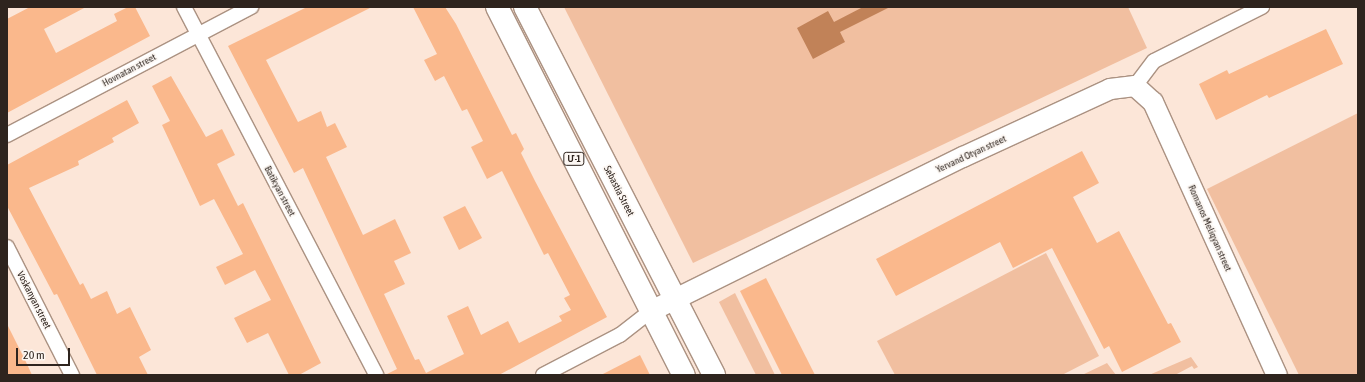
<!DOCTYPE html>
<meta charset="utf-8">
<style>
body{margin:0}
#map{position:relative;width:1365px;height:382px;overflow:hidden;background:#fce6d8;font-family:"Asap Condensed","Noto Sans Armenian",sans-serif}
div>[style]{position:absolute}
.green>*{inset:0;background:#f1bfa0}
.water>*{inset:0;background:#c18258}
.building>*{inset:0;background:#fab88c}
.roads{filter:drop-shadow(1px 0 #ab9282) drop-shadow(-1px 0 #ab9282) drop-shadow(0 1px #ab9282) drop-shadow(0 -1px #ab9282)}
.street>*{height:14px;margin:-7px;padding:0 7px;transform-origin:7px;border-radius:7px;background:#fff}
.secondary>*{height:20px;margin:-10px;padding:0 10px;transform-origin:10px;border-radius:10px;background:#fff}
.primary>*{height:22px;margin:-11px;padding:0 11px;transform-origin:11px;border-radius:11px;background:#fff}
span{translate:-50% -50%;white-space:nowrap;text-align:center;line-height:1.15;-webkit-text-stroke:3.5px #fcf7f3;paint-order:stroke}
.shield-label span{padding:1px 3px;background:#fcf7f3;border:1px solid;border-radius:3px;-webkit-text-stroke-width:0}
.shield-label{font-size:9px;color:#2e241e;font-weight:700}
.street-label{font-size:10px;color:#2e241e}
.frame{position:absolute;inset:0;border:8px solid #2e241e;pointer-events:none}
.scale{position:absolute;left:16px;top:348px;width:54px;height:18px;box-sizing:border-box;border:2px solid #2e241e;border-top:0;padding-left:5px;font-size:12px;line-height:14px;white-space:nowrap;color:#2e241e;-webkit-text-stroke:3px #fcf7f3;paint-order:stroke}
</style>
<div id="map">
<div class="green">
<div style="clip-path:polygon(564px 7px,1128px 7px,1147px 48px,693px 263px)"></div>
<div style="clip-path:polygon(1358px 113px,1358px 375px,1299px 375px,1207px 189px)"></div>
<div style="clip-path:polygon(1046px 253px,1099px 356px,1062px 375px,895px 375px,877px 341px)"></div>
<div style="clip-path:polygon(735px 293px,775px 375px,756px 375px,719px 302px)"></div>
<div style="clip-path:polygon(1191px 357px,1198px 367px,1194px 369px,1192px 366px,1175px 375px,1149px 375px)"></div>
<div style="clip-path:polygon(1107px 363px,1116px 375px,1082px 375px,1105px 364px)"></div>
</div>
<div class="water">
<div style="clip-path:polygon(863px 7px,890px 7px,840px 32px,845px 42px,813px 59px,797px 28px,828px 11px,834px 22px)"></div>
</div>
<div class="building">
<div style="clip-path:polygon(30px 7px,86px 7px,44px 29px,56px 53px,117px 21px,114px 14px,128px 7px,135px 7px,150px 36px,7px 113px,7px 19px)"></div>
<div style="clip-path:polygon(307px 7px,372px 7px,266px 60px,298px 122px,321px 111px,327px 127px,335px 123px,347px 147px,326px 157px,363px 235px,395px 219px,411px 253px,394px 261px,405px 284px,384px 294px,415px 360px,419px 359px,426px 373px,464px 354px,447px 316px,468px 306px,481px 335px,508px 321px,519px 343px,562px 321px,559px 316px,571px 310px,564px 298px,570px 295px,548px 253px,544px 255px,502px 171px,487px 179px,471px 147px,483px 141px,467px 109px,462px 111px,444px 76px,435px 81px,424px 60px,437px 54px,413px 7px,445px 7px,456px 24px,512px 135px,516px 133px,524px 149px,521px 153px,535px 181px,607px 317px,499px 375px,385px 375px,397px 369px,303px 168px,294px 173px,228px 46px)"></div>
<div style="clip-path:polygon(1326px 29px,1343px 64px,1269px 98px,1267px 95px,1216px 120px,1199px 84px,1227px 70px,1229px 74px)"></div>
<div style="clip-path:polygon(171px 76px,206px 137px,222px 129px,235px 155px,217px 164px,238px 206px,243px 203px,321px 363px,299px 375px,289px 375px,268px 333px,247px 343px,234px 318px,271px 300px,255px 270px,225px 285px,216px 267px,243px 254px,214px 199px,200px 206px,162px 125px,170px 121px,152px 86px)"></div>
<div style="clip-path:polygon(127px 100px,139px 123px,112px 138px,114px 142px,78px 161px,79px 165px,29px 188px,80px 285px,83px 283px,91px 299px,107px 291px,117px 314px,130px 307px,151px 350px,139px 357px,148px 375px,97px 375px,57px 294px,54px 295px,7px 206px,7px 165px)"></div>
<div style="clip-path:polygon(1082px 151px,1099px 183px,1073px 197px,1097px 243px,1119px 231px,1168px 324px,1171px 323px,1181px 342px,1122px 372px,1109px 346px,1104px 349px,1052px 248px,1013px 268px,1000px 242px,896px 296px,876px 259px)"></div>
<div style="clip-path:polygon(465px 206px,482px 238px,459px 250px,443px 217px)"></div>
<div style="clip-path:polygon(766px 278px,815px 375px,782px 375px,740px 291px)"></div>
<div style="clip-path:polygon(7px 324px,26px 362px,32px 375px,7px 375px)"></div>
<div style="clip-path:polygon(640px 355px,650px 375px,601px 375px)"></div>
</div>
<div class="roads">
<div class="street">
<div style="left:184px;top:7px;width:415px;rotate:62.4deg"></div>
<div style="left:1135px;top:86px;width:31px;rotate:-53deg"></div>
<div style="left:1154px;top:61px;width:121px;rotate:-26.6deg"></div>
<div style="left:7px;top:135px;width:276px;rotate:-27.7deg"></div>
<div style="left:7px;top:247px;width:144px;rotate:63.1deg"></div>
<div style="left:543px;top:375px;width:87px;rotate:-27.5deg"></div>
<div style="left:620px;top:335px;width:39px;rotate:-38deg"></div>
</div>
<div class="secondary">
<div style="left:651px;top:311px;width:348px;rotate:-26.3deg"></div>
<div style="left:963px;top:157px;width:162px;rotate:-24.8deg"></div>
<div style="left:1110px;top:89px;width:25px;rotate:-7deg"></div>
<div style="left:1135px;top:86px;width:24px;rotate:42deg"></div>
<div style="left:1153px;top:102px;width:300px;rotate:65.6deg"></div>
</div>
<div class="primary">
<div style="left:497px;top:7px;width:413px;rotate:63.1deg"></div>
<div style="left:525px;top:7px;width:414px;rotate:62.8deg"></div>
</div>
</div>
<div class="shield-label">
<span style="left:574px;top:159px">Մ-1</span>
</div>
<div class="street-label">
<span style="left:129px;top:70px;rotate:-28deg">Hovnatan street</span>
<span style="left:971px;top:154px;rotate:-25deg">Yervand Otyan street</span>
<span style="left:280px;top:191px;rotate:62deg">Batikyan street</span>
<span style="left:619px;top:191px;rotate:63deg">Sebastia Street</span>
<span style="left:1210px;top:228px;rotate:66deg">Romanos Meliqyan street</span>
<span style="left:34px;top:300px;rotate:63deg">Voskanyan street</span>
</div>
<div class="frame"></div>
<div class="scale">20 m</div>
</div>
